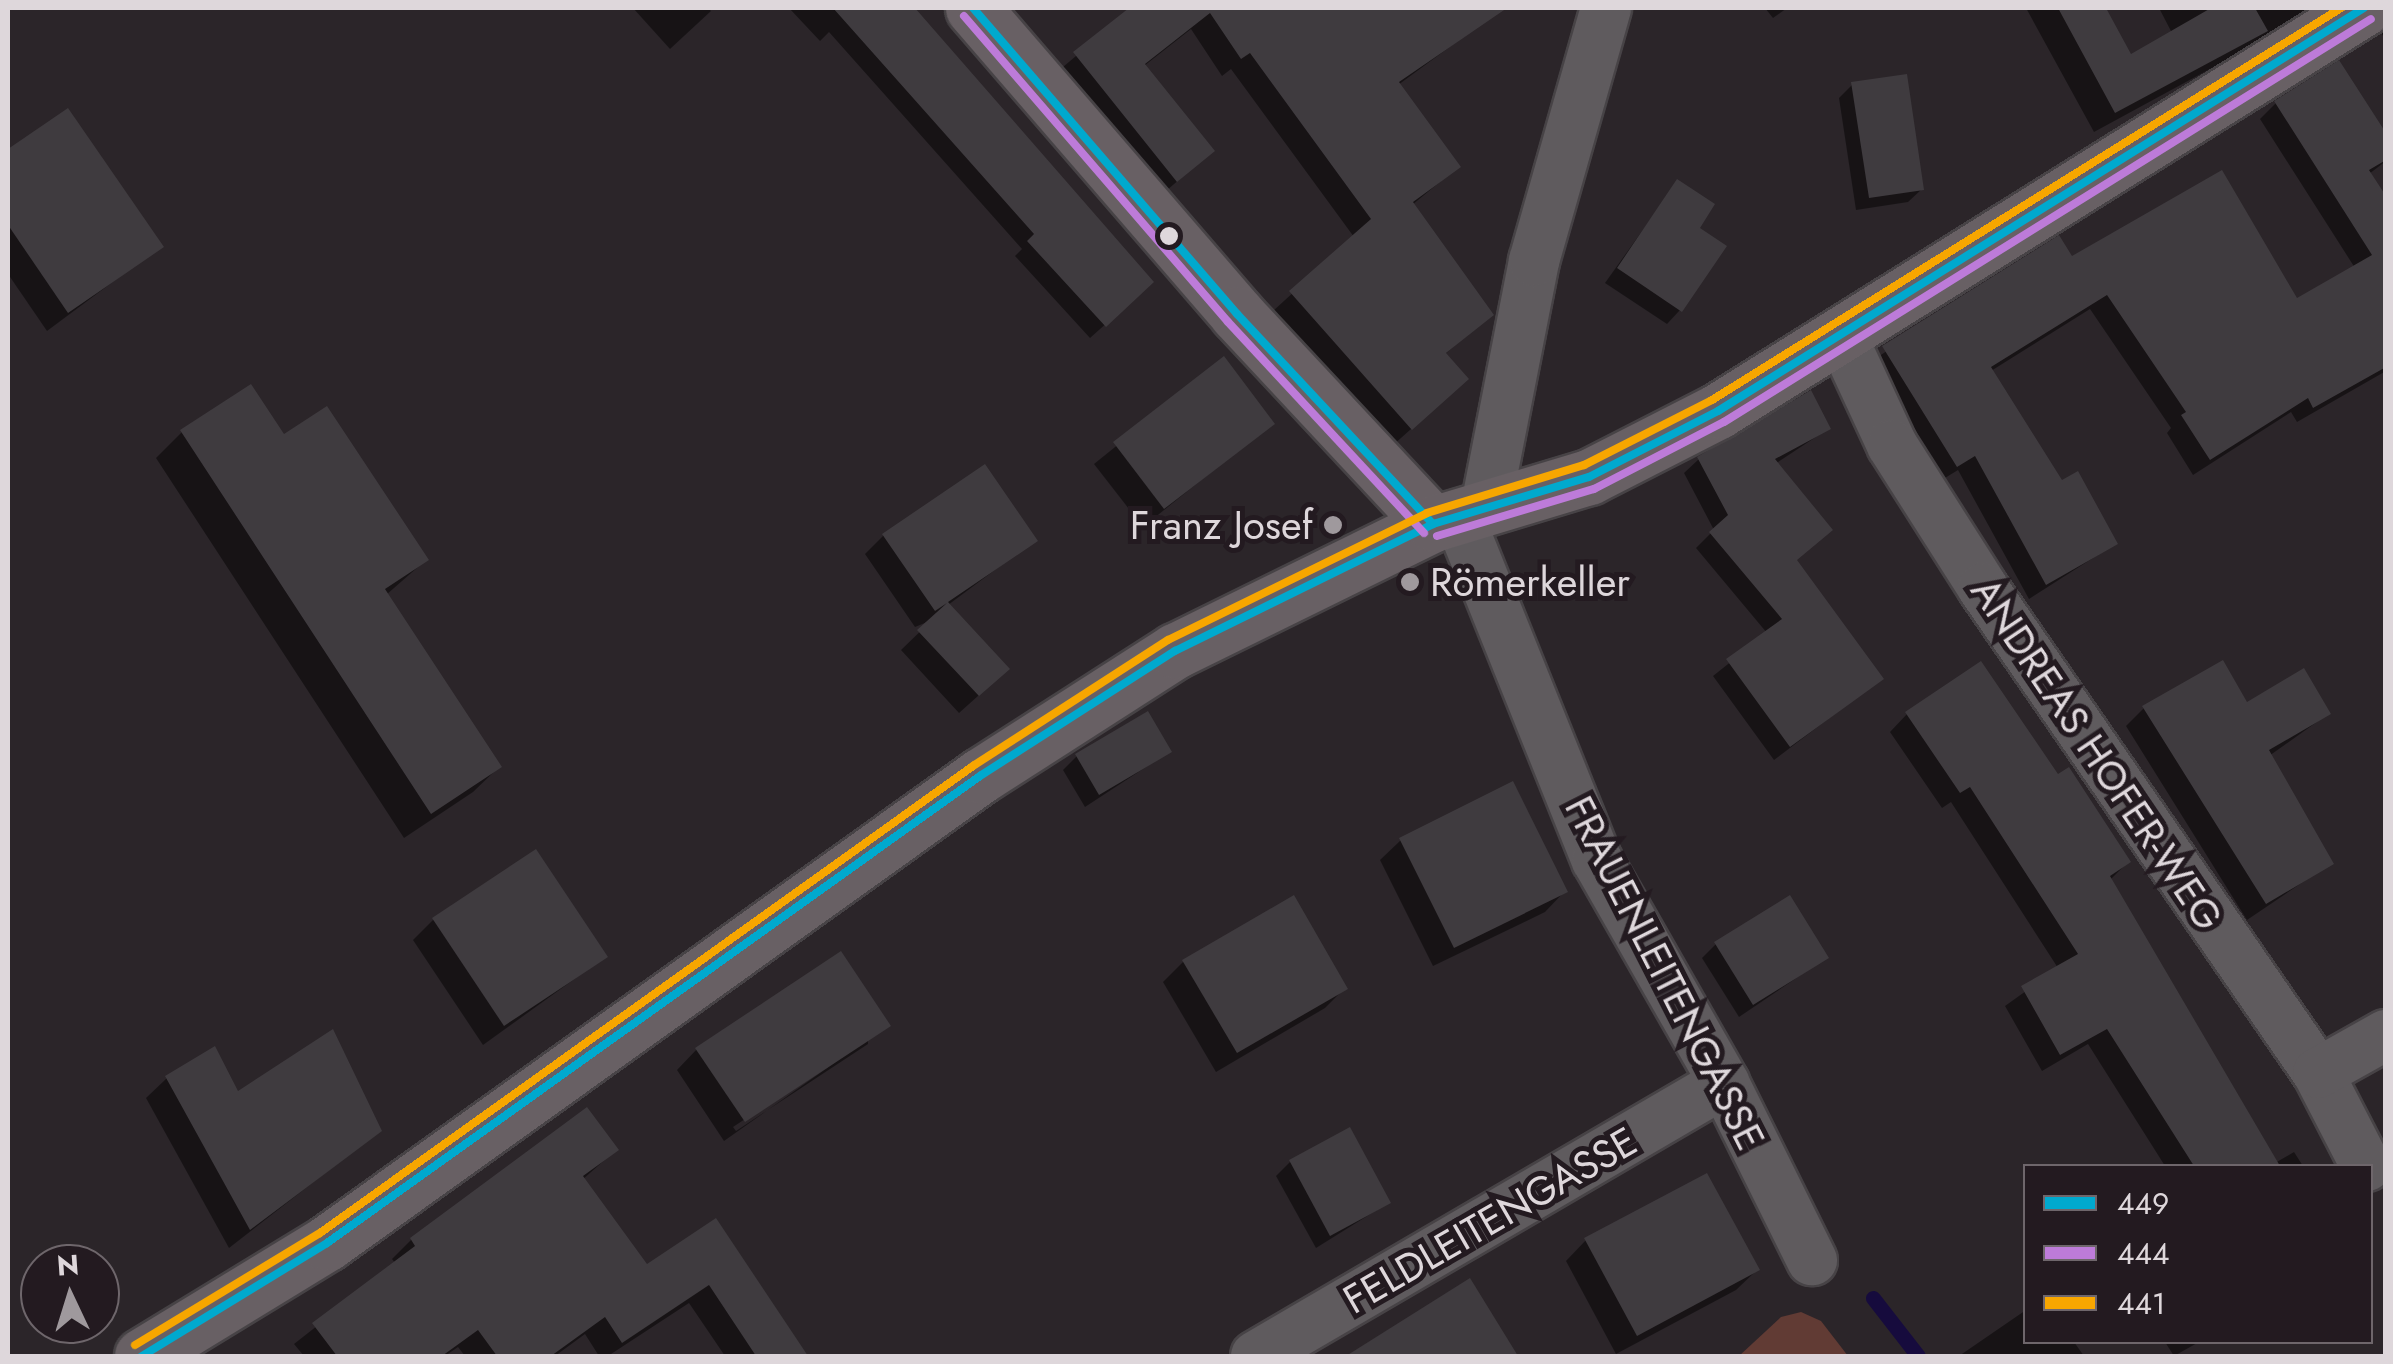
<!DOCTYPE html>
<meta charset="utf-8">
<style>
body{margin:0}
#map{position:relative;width:2393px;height:1364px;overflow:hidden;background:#2b2529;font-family:Jost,sans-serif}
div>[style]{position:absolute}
.green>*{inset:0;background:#613b34}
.shadow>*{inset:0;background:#0007}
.stream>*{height:15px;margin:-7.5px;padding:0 7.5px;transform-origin:7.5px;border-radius:7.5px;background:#160b3d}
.building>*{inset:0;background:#3f3b3f}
.roads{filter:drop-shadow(2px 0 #474346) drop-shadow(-2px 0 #474346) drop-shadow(0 2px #474346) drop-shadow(0 -2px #474346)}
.street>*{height:50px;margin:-25px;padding:0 25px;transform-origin:25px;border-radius:25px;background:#5f5b5e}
.secondary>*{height:55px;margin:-27.5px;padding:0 27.5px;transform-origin:27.5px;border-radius:27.5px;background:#686064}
.bus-1>*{height:8px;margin:-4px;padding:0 4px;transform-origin:4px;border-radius:4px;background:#00a9ce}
.bus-2>*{height:8px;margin:-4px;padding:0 4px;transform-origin:4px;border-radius:4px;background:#bd7bd9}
.bus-3>*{height:8px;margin:-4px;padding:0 4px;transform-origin:4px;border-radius:4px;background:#f7a600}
.dots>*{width:28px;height:28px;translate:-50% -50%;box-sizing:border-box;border:5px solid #231a20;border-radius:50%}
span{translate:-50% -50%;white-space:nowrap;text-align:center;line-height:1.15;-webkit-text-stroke:10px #231a20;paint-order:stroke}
.poi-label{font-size:40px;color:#ded7db}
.right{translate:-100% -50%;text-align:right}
.left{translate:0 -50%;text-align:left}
.street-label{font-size:40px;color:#ded7db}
.frame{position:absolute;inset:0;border:10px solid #ded7db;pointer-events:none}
.legend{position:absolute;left:2023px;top:1164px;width:350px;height:180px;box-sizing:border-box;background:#231a20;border:2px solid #6e666b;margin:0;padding:12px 18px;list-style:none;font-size:30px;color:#ded7db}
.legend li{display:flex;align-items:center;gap:20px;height:50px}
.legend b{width:50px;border:2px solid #6e666b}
.north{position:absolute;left:20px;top:1244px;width:100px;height:100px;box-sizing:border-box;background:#231a20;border:2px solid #6e666b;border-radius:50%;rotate:356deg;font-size:28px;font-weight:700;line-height:40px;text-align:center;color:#ded7db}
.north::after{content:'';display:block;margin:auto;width:35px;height:45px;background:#9f999d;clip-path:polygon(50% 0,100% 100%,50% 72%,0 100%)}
</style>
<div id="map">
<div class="green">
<div style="clip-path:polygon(1801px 1312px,1821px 1321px,1848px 1356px,1739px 1356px,1781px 1317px)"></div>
</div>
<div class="shadow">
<div style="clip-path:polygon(633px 8px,708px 8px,711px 11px,670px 49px)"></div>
<div style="clip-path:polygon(789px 8px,900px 8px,1137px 296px,1090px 338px,1015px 256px,1022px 249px,829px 32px,820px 41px)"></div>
<div style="clip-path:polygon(1133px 8px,1335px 8px,1344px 21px,1364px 8px,1500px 10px,1398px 85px,1458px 167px,1412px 205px,1491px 314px,1444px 355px,1447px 397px,1392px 446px,1273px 311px,1354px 237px,1231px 69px,1222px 76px,1191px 29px,1144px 66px,1212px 151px,1158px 198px,1057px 72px)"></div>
<div style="clip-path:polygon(1765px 8px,1787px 8px,1773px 18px)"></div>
<div style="clip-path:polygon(2026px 8px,2103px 8px,2130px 58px,2172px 33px,2159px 8px,2322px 8px,2094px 132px)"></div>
<div style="clip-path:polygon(2363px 8px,2386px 8px,2386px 40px)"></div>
<div style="clip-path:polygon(1853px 84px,1922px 189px,1908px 202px,1856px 210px,1839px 98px)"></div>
<div style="clip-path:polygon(2276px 103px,2386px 138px,2386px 161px,2369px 174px,2386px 201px,2386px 371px,2297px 422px,2291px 412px,2193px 475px,2167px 433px,2171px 428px,2090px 309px,1991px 371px,2061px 484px,2115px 544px,2029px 599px,1958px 470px,1940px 481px,1867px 364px,2058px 239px,2071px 259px,2296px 301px,2355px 268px,2260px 119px)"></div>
<div style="clip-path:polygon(67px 111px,161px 246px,47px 331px,8px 274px,8px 152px)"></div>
<div style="clip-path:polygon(1677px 182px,1696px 229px,1680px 310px,1667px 324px,1605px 283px)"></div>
<div style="clip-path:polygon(1223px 360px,1272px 423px,1143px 527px,1094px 464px)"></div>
<div style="clip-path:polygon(1828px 429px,1775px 464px,1795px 561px,1881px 679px,1774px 760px,1713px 676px,1767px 633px,1696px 548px,1714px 530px,1684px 473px,1699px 459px)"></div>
<div style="clip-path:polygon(182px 432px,283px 437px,426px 560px,386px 595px,499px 767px,473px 792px,404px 838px,156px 458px)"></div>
<div style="clip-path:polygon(884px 535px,1035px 540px,948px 605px,988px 687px,959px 713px,901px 650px,932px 620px,915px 627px,865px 554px)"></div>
<div style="clip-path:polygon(2246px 705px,2328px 714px,2269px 756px,2331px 863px,2247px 920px,2126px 726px,2144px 708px)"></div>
<div style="clip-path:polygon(1907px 714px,2057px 778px,2128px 862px,2110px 880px,2275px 1163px,2294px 1152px,2303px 1166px,2165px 1166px,2088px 1044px,2042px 1071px,2005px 1006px,2058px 968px,1951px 802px,1942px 808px,1890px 732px)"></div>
<div style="clip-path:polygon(1169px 752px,1085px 807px,1063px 770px,1077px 756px)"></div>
<div style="clip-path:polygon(1401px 840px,1565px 891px,1545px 912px,1433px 966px,1380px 860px)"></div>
<div style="clip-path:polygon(433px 920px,605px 957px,483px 1045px,413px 940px)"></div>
<div style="clip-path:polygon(1716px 944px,1826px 958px,1739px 1017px,1702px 958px)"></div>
<div style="clip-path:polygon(1183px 962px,1345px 988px,1325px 1008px,1216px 1072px,1163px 982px)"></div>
<div style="clip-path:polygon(evenodd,888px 1025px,724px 1141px,677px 1070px,697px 1049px,888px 1025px,868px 1038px,868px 1044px,736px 1131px,733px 1127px,868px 1038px)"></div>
<div style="clip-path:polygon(167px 1078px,237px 1095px,379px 1131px,229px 1248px,146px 1098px)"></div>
<div style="clip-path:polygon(616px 1150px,582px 1180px,646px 1267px,715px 1222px,800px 1349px,792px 1356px,725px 1356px,689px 1303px,608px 1356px,599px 1356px,585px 1334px,555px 1356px,465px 1356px,458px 1347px,445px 1356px,304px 1356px,294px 1344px,396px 1264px,392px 1259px,411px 1240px)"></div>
<div style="clip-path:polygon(1290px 1162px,1388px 1203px,1316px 1248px,1276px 1176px)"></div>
<div style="clip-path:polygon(1586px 1240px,1757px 1270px,1736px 1290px,1616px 1354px,1566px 1261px)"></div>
<div style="clip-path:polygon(1469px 1282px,1515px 1356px,1347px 1356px)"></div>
<div style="clip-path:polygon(2026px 1310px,2026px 1342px,2074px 1342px,2084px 1356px,1959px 1356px)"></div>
<div style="clip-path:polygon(2165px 1342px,2199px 1342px,2174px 1356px)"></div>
</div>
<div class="stream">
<div style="left:1873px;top:1298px;width:73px;rotate:52.2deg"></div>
</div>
<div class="building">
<div style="clip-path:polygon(833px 8px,915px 8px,1154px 282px,1106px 327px,1027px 241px,1034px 234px)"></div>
<div style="clip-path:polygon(1129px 8px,1507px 8px,1399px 82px,1461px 167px,1413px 202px,1494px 315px,1446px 353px,1469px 379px,1412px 430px,1289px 291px,1371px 219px,1250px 53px,1241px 59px,1210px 13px,1145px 64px,1215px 151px,1177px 182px,1073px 52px)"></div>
<div style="clip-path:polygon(2058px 8px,2106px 8px,2131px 54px,2211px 8px,2255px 8px,2268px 31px,2115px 113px)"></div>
<div style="clip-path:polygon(2339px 60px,2386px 133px,2386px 160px,2369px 170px,2386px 196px,2386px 367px,2313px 408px,2308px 398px,2210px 460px,2181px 415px,2186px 412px,2107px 295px,1991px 367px,2062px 480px,2078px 471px,2118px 544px,2046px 585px,1975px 456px,1957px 467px,1882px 346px,2059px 235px,2072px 256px,2222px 170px,2297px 298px,2372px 255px,2274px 101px)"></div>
<div style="clip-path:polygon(1907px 74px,1924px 190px,1869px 198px,1851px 82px)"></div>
<div style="clip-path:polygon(68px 108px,164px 247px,68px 313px,8px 225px,8px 149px)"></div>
<div style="clip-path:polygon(1677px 179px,1715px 204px,1700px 228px,1727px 246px,1682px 312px,1617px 268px)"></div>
<div style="clip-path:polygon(1224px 356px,1275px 424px,1164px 509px,1113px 442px)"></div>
<div style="clip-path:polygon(251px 384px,284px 434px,327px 406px,429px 560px,385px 589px,502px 767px,431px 814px,180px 430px)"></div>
<div style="clip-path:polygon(1811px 390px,1831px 429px,1775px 459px,1833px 530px,1797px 560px,1884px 679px,1790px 747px,1726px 659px,1782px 619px,1709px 532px,1728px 515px,1697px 457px)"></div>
<div style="clip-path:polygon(985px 464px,1038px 541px,948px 602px,1010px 669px,979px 696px,917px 630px,947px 603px,935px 611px,882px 534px)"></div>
<div style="clip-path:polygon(2223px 660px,2247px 702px,2304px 668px,2331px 714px,2269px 750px,2334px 864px,2266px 904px,2142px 706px)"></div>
<div style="clip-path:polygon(1981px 661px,2058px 774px,2069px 767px,2131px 862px,2110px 876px,2280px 1166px,2194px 1166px,2107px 1029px,2060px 1055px,2021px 986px,2078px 954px,1970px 787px,1960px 793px,1905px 712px)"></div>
<div style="clip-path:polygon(1148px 711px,1172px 752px,1099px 795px,1075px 754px)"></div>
<div style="clip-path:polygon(1513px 781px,1568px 892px,1454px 948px,1399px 838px)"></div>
<div style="clip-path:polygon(536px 849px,608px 957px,504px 1026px,432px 918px)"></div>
<div style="clip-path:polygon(1294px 895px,1348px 989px,1237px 1053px,1182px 960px)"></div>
<div style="clip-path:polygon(1790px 895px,1829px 958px,1753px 1005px,1714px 942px)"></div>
<div style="clip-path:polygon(841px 951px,891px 1026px,745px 1122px,695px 1048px)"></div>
<div style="clip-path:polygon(333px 1029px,382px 1131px,250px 1230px,165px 1076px,215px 1046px,238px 1091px)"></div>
<div style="clip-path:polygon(587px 1107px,619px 1150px,583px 1176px,647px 1264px,716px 1218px,808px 1356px,756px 1356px,709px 1285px,622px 1343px,605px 1317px,551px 1356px,497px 1356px,478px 1330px,442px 1356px,337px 1356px,312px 1323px,415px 1246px,410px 1238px)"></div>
<div style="clip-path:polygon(1350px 1127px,1391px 1203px,1330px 1236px,1289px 1160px)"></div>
<div style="clip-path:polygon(1707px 1173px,1760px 1270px,1637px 1336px,1584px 1238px)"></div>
<div style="clip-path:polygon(1470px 1278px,1518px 1356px,1346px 1356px)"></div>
</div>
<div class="roads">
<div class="street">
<div style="left:1841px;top:335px;width:121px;rotate:65.1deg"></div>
<div style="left:1892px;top:445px;width:169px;rotate:57.5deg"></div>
<div style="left:1983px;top:588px;width:589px;rotate:55.37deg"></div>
<div style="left:2318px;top:1073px;width:105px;rotate:62.7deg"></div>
<div style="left:1486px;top:506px;width:250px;rotate:-78.9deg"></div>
<div style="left:1534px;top:261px;width:263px;rotate:-74.1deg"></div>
<div style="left:1458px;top:515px;width:372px;rotate:68.1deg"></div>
<div style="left:1597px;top:860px;width:257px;rotate:60.3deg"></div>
<div style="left:1724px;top:1083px;width:198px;rotate:63.6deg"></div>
<div style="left:2318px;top:1073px;width:78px;rotate:-29.2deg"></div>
<div style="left:1256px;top:1356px;width:542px;rotate:-30.26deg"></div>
</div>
<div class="secondary">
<div style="left:973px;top:8px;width:404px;rotate:49.2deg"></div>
<div style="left:1237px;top:314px;width:287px;rotate:47deg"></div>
<div style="left:142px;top:1356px;width:217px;rotate:-31.4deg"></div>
<div style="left:327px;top:1243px;width:803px;rotate:-35.57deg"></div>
<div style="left:980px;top:776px;width:232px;rotate:-32.7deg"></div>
<div style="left:1175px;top:651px;width:288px;rotate:-26.2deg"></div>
<div style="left:1433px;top:524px;width:163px;rotate:-16.8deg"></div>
<div style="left:1589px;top:477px;width:145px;rotate:-27.1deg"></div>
<div style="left:1718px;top:411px;width:761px;rotate:-31.96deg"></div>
</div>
</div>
<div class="bus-1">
<div style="left:973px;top:8px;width:404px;rotate:49.2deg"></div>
<div style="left:1237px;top:314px;width:287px;rotate:47deg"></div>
<div style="left:142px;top:1356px;width:217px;rotate:-31.4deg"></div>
<div style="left:327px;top:1243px;width:803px;rotate:-35.57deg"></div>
<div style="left:980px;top:776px;width:232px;rotate:-32.7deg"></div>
<div style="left:1175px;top:651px;width:288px;rotate:-26.2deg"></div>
<div style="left:1433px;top:524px;width:163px;rotate:-16.8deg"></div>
<div style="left:1589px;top:477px;width:145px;rotate:-27.1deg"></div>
<div style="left:1718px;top:411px;width:761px;rotate:-31.96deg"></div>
</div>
<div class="bus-2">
<div style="left:964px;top:16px;width:404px;rotate:49.2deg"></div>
<div style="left:1228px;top:322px;width:288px;rotate:47.1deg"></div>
<div style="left:1437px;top:536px;width:164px;rotate:-16.7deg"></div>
<div style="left:1594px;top:489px;width:146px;rotate:-27.3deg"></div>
<div style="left:1724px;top:422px;width:762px;rotate:-31.92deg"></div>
</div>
<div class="bus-3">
<div style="left:135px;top:1345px;width:216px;rotate:-31.2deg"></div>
<div style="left:320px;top:1233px;width:803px;rotate:-35.57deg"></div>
<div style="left:973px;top:766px;width:232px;rotate:-32.9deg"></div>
<div style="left:1168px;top:640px;width:288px;rotate:-26.1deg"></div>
<div style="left:1427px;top:513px;width:164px;rotate:-17deg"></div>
<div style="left:1584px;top:465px;width:144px;rotate:-26.9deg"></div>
<div style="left:1712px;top:400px;width:741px;rotate:-31.93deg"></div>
</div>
<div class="dots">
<div style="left:1169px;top:236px;background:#ded7db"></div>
<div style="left:1333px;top:525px;background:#9f999d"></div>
<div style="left:1410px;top:582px;background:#9f999d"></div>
</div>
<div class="poi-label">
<span class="right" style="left:1313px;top:525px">Franz Josef</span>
<span class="left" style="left:1430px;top:582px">Römerkeller</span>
</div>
<div class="street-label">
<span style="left:2097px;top:754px;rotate:56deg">ANDREAS HOFER-WEG</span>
<span style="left:1665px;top:973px;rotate:63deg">FRAUENLEITENGASSE</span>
<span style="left:1490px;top:1220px;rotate:-30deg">FELDLEITENGASSE</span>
</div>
<div class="frame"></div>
<ul class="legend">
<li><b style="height:12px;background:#00a9ce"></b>449</li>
<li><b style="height:12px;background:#bd7bd9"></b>444</li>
<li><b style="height:12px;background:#f7a600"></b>441</li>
</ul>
<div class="north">N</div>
</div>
